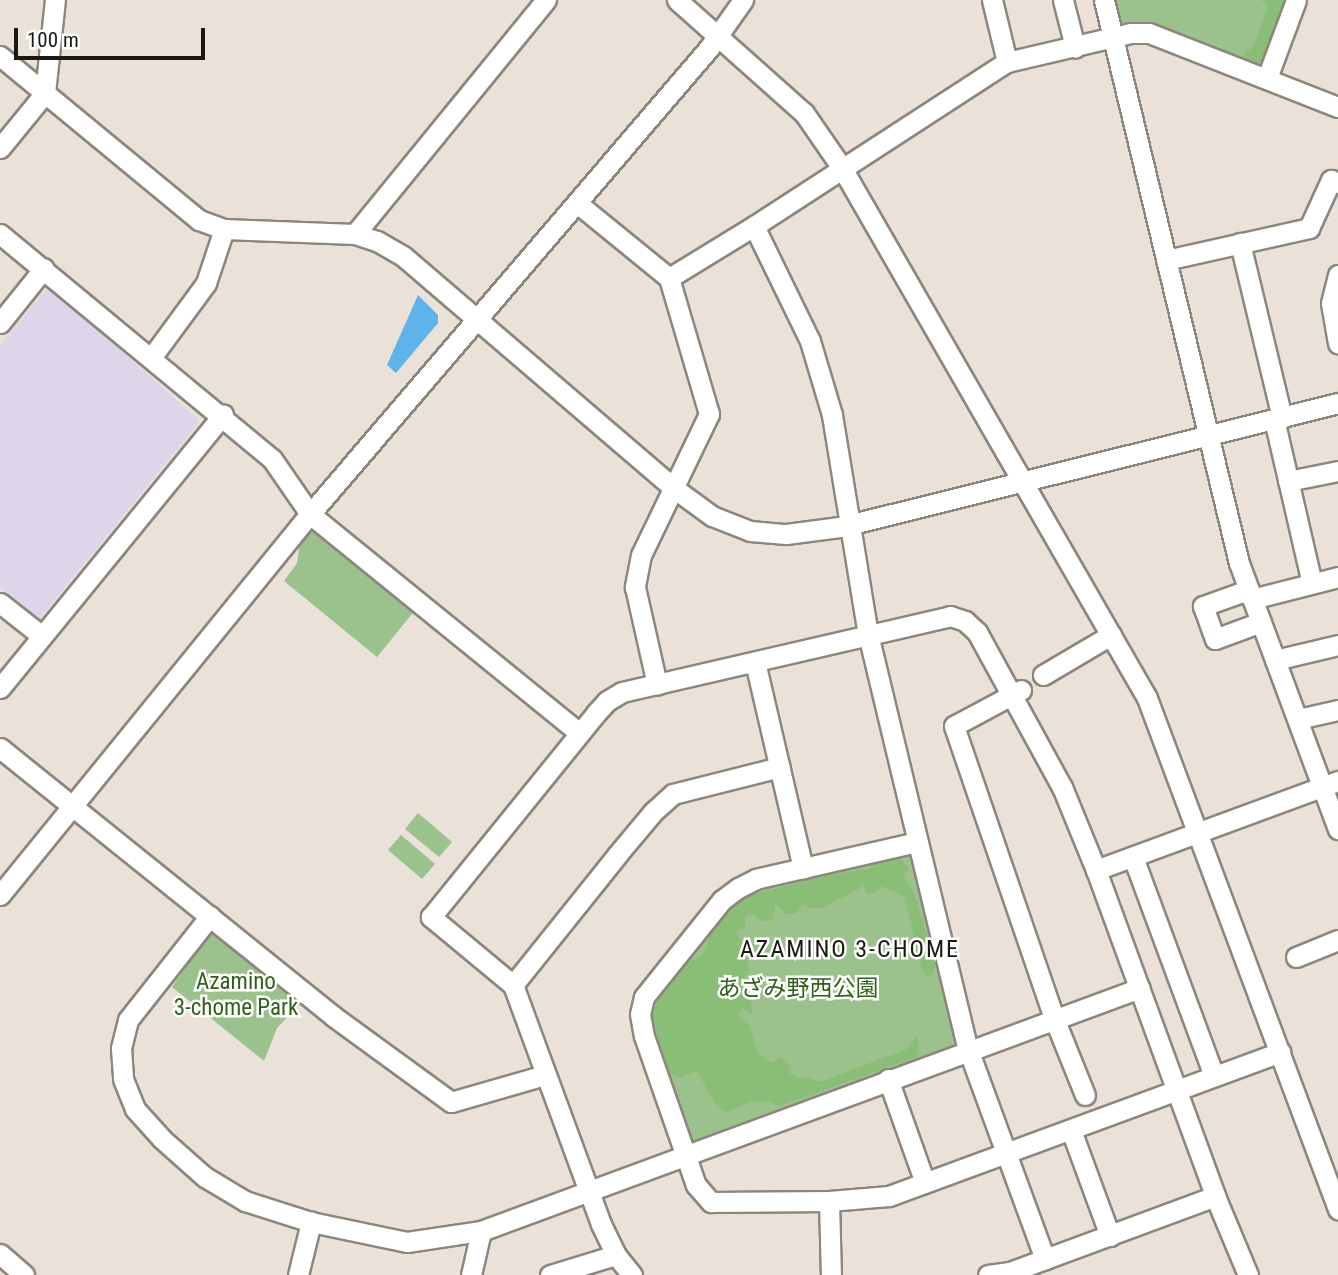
<!DOCTYPE html>
<meta charset="utf-8">
<style>
body{margin:0}
#map{position:relative;width:1338px;height:1275px;overflow:hidden;background:#eae2d8;font-family:"Roboto Condensed","Noto Sans JP",sans-serif}
div>[style]{position:absolute}
.education>*{inset:0;background:#ddd5ea}
.green>*{inset:0;background:#9bc18d}
.forest>*{inset:0;background:#8abe76}
.water>*{inset:0;background:#5eb4ea}
.roads{filter:drop-shadow(2px 0 #8d867c) drop-shadow(-2px 0 #8d867c) drop-shadow(0 2px #8d867c) drop-shadow(0 -2px #8d867c)}
.minor>*{height:19px;margin:-9.5px;padding:0 9.5px;transform-origin:9.5px;border-radius:9.5px;background:#fff}
span{translate:-50% -50%;white-space:nowrap;text-align:center;line-height:1.15;-webkit-text-stroke:5px #fff;paint-order:stroke}
.park-label{font-size:23px;color:#306018}
.neighbourhood-label{font-size:24px;color:#1b1814;letter-spacing:2px}
.scale{position:absolute;left:14px;top:28px;width:191px;height:32px;box-sizing:border-box;border:4px solid #1b1814;border-top:0;padding-left:9px;font-size:21px;line-height:24px;white-space:nowrap;color:#1b1814;-webkit-text-stroke:5px #fff;paint-order:stroke}
</style>
<div id="map">
<div class="education">
<div style="clip-path:polygon(49px 286px,200px 421px,39px 619px,0 587px,0 346px)"></div>
</div>
<div class="green">
<div style="clip-path:polygon(1113px 0,1289px 0,1265px 64px,1258px 68px,1125px 25px,1119px 20px)"></div>
<div style="clip-path:polygon(314px 525px,416px 609px,377px 657px,284px 581px,297px 563px,300px 542px)"></div>
<div style="clip-path:polygon(418px 813px,452px 842px,439px 857px,405px 829px)"></div>
<div style="clip-path:polygon(401px 835px,435px 864px,422px 879px,388px 850px)"></div>
<div style="clip-path:polygon(905px 852px,912px 856px,956px 1037px,954px 1046px,697px 1142px,688px 1140px,650px 1031px,648px 1014px,652px 1000px,723px 907px,755px 887px)"></div>
<div style="clip-path:polygon(210px 932px,300px 1004px,277px 1028px,264px 1061px,172px 987px)"></div>
</div>
<div class="forest">
<div style="clip-path:polygon(1260px 0,1287px 0,1264px 60px,1257px 63px,1244px 58px,1245px 52px,1253px 48px,1267px 9px,1266px 3px)"></div>
<div style="clip-path:polygon(901px 859px,909px 868px,903px 877px,913px 890px,935px 961px,934px 973px,927px 977px,922px 970px,904px 896px,881px 886px,874px 893px,866px 894px,863px 884px,858px 890px,822px 908px,810px 908px,802px 904px,796px 914px,786px 914px,775px 904px,773px 919px,761px 922px,754px 914px,745px 916px,745px 928px,736px 932px,743px 943px,750px 970px,739px 983px,750px 998px,753px 1014px,742px 1008px,738px 1015px,749px 1024px,758px 1054px,772px 1063px,781px 1057px,790px 1067px,789px 1073px,799px 1079px,805px 1077px,820px 1082px,907px 1049px,918px 1035px,919px 1046px,916px 1057px,780px 1106px,766px 1101px,749px 1102px,726px 1112px,715px 1104px,697px 1071px,678px 1078px,669px 1074px,652px 1017px,661px 990px,677px 967px,700px 957px,706px 950px,710px 933px,739px 898px,816px 878px,870px 868px,877px 862px)"></div>
</div>
<div class="water">
<div style="clip-path:polygon(418px 295px,438px 315px,438px 323px,396px 373px,387px 365px)"></div>
</div>
<div class="roads">
<div class="minor">
<div style="left:677px;top:0;width:170px;rotate:41.7deg"></div>
<div style="left:804px;top:113px;width:67px;rotate:55.4deg"></div>
<div style="left:842px;top:168px;width:611px;rotate:60.08deg"></div>
<div style="left:1147px;top:698px;width:546px;rotate:69.51deg"></div>
<div style="left:992px;top:0;width:64px;rotate:76.4deg"></div>
<div style="left:1063px;top:0;width:49px;rotate:75.7deg"></div>
<div style="left:1104px;top:0;width:579px;rotate:76.52deg"></div>
<div style="left:1239px;top:563px;width:284px;rotate:69.6deg"></div>
<div style="left:0;top:56px;width:258px;rotate:39.5deg"></div>
<div style="left:199px;top:220px;width:27px;rotate:20deg"></div>
<div style="left:224px;top:229px;width:131px;rotate:2.2deg"></div>
<div style="left:355px;top:234px;width:23px;rotate:18deg"></div>
<div style="left:377px;top:241px;width:30px;rotate:30deg"></div>
<div style="left:403px;top:256px;width:358px;rotate:40.6deg"></div>
<div style="left:675px;top:489px;width:46px;rotate:36.1deg"></div>
<div style="left:712px;top:516px;width:41px;rotate:21.5deg"></div>
<div style="left:750px;top:531px;width:36px;rotate:5deg"></div>
<div style="left:786px;top:534px;width:54px;rotate:-7.4deg"></div>
<div style="left:840px;top:527px;width:513px;rotate:-13.98deg"></div>
<div style="left:1267px;top:78px;width:83px;rotate:-69.6deg"></div>
<div style="left:0;top:148px;width:71px;rotate:-50.7deg"></div>
<div style="left:45px;top:93px;width:94px;rotate:-83.9deg"></div>
<div style="left:577px;top:203px;width:119px;rotate:39.2deg"></div>
<div style="left:669px;top:278px;width:142px;rotate:73.6deg"></div>
<div style="left:709px;top:414px;width:157px;rotate:115.7deg"></div>
<div style="left:641px;top:555px;width:33px;rotate:101deg"></div>
<div style="left:635px;top:587px;width:100px;rotate:77.3deg"></div>
<div style="left:754px;top:226px;width:128px;rotate:64deg"></div>
<div style="left:810px;top:341px;width:77px;rotate:73.4deg"></div>
<div style="left:832px;top:415px;width:222px;rotate:80.7deg"></div>
<div style="left:868px;top:634px;width:427px;rotate:76.5deg"></div>
<div style="left:968px;top:1049px;width:224px;rotate:69.9deg"></div>
<div style="left:0;top:234px;width:353px;rotate:39.6deg"></div>
<div style="left:272px;top:459px;width:67px;rotate:55.4deg"></div>
<div style="left:310px;top:514px;width:347px;rotate:39.1deg"></div>
<div style="left:355px;top:234px;width:302px;rotate:-50.8deg"></div>
<div style="left:1240px;top:243px;width:180px;rotate:76.5deg"></div>
<div style="left:1166px;top:260px;width:147px;rotate:-12.6deg"></div>
<div style="left:1309px;top:228px;width:53px;rotate:-65.4deg"></div>
<div style="left:1331px;top:180px;width:8px;rotate:23deg"></div>
<div style="left:1338px;top:275px;width:29px;rotate:104deg"></div>
<div style="left:1331px;top:303px;width:41px;rotate:80.1deg"></div>
<div style="left:669px;top:278px;width:100px;rotate:-31.5deg"></div>
<div style="left:754px;top:226px;width:302px;rotate:-33deg"></div>
<div style="left:1007px;top:62px;width:127px;rotate:-13.2deg"></div>
<div style="left:1131px;top:33px;width:18px"></div>
<div style="left:1149px;top:33px;width:203px;rotate:21.4deg"></div>
<div style="left:0;top:323px;width:70px;rotate:-51.3deg"></div>
<div style="left:151px;top:358px;width:93px;rotate:-53.7deg"></div>
<div style="left:206px;top:283px;width:57px;rotate:-71.6deg"></div>
<div style="left:1274px;top:419px;width:168px;rotate:77deg"></div>
<div style="left:1288px;top:481px;width:51px;rotate:-11.3deg"></div>
<div style="left:1248px;top:590px;width:48px;rotate:160.4deg"></div>
<div style="left:1203px;top:606px;width:35px;rotate:70deg"></div>
<div style="left:1215px;top:639px;width:49px;rotate:-20.3deg"></div>
<div style="left:1252px;top:599px;width:89px;rotate:-14.3deg"></div>
<div style="left:0;top:603px;width:53px;rotate:38.2deg"></div>
<div style="left:1275px;top:660px;width:65px;rotate:-13.4deg"></div>
<div style="left:755px;top:662px;width:212px;rotate:76.9deg"></div>
<div style="left:1043px;top:675px;width:79px;rotate:-30.5deg"></div>
<div style="left:0;top:688px;width:353px;rotate:-50.8deg"></div>
<div style="left:1021px;top:690px;width:76px;rotate:151.8deg"></div>
<div style="left:954px;top:726px;width:309px;rotate:71.1deg"></div>
<div style="left:1054px;top:1018px;width:83px;rotate:68.1deg"></div>
<div style="left:1298px;top:719px;width:41px;rotate:-12.7deg"></div>
<div style="left:0;top:748px;width:427px;rotate:38.8deg"></div>
<div style="left:333px;top:1016px;width:146px;rotate:36.1deg"></div>
<div style="left:451px;top:1102px;width:98px;rotate:-16deg"></div>
<div style="left:917px;top:842px;width:165px;rotate:167.1deg"></div>
<div style="left:756px;top:879px;width:20px;rotate:153deg"></div>
<div style="left:738px;top:888px;width:20px;rotate:143deg"></div>
<div style="left:722px;top:900px;width:124px;rotate:128.8deg"></div>
<div style="left:644px;top:997px;width:17px;rotate:103deg"></div>
<div style="left:640px;top:1014px;width:22px;rotate:80deg"></div>
<div style="left:644px;top:1036px;width:158px;rotate:70.8deg"></div>
<div style="left:696px;top:1185px;width:23px;rotate:49deg"></div>
<div style="left:711px;top:1202px;width:118px;rotate:-0.5deg"></div>
<div style="left:829px;top:1201px;width:60px;rotate:-4.8deg"></div>
<div style="left:889px;top:1196px;width:417px;rotate:-20.2deg"></div>
<div style="left:1133px;top:857px;width:233px;rotate:69.7deg"></div>
<div style="left:1096px;top:870px;width:258px;rotate:-20.2deg"></div>
<div style="left:0;top:895px;width:491px;rotate:-50.9deg"></div>
<div style="left:310px;top:514px;width:613px;rotate:-49.43deg"></div>
<div style="left:709px;top:48px;width:59px;rotate:-54.7deg"></div>
<div style="left:210px;top:916px;width:132px;rotate:128.3deg"></div>
<div style="left:128px;top:1020px;width:29px;rotate:104deg"></div>
<div style="left:121px;top:1048px;width:31px;rotate:86deg"></div>
<div style="left:123px;top:1079px;width:32px;rotate:68deg"></div>
<div style="left:135px;top:1109px;width:40px;rotate:48deg"></div>
<div style="left:162px;top:1139px;width:57px;rotate:41.5deg"></div>
<div style="left:205px;top:1177px;width:47px;rotate:31deg"></div>
<div style="left:245px;top:1201px;width:69px;rotate:17.7deg"></div>
<div style="left:311px;top:1222px;width:98px;rotate:11.8deg"></div>
<div style="left:407px;top:1242px;width:75px;rotate:-8.5deg"></div>
<div style="left:481px;top:1231px;width:702px;rotate:-20.24deg"></div>
<div style="left:1296px;top:957px;width:45px;rotate:-22deg"></div>
<div style="left:513px;top:985px;width:166px;rotate:-51.3deg"></div>
<div style="left:617px;top:855px;width:56px;rotate:-50.1deg"></div>
<div style="left:653px;top:812px;width:27px;rotate:-42deg"></div>
<div style="left:673px;top:794px;width:110px;rotate:-14.2deg"></div>
<div style="left:888px;top:1079px;width:110px;rotate:70.4deg"></div>
<div style="left:1071px;top:1130px;width:113px;rotate:69.8deg"></div>
<div style="left:829px;top:1201px;width:74px;rotate:88.5deg"></div>
<div style="left:0;top:1254px;width:32px;rotate:41deg"></div>
<div style="left:298px;top:1275px;width:55px;rotate:-76.2deg"></div>
<div style="left:471px;top:1275px;width:45px;rotate:-77.2deg"></div>
<div style="left:550px;top:1275px;width:69px;rotate:-16.9deg"></div>
<div style="left:632px;top:1275px;width:26px;rotate:-129deg"></div>
<div style="left:616px;top:1255px;width:34px;rotate:-116deg"></div>
<div style="left:601px;top:1224px;width:255px;rotate:-110.2deg"></div>
<div style="left:513px;top:985px;width:107px;rotate:-140.3deg"></div>
<div style="left:431px;top:917px;width:262px;rotate:-51deg"></div>
<div style="left:596px;top:713px;width:16px;rotate:-47deg"></div>
<div style="left:607px;top:701px;width:17px;rotate:-31deg"></div>
<div style="left:622px;top:692px;width:337px;rotate:-13deg"></div>
<div style="left:950px;top:616px;width:16px;rotate:18deg"></div>
<div style="left:965px;top:621px;width:16px;rotate:43deg"></div>
<div style="left:977px;top:632px;width:177px;rotate:61.3deg"></div>
<div style="left:1062px;top:787px;width:90px;rotate:67.7deg"></div>
<div style="left:1096px;top:870px;width:347px;rotate:69.9deg"></div>
<div style="left:1215px;top:1196px;width:86px;rotate:67.3deg"></div>
<div style="left:988px;top:1275px;width:22px;rotate:-8deg"></div>
<div style="left:1010px;top:1272px;width:219px;rotate:-20.3deg"></div>
</div>
</div>
<div class="park-label">
<span style="left:236px;top:995px">Azamino<br>3-chome Park</span>
<span style="left:798px;top:989px">あざみ野西公園</span>
</div>
<div class="neighbourhood-label">
<span style="left:850px;top:950px">AZAMINO 3-CHOME</span>
</div>
<div class="scale">100 m</div>
</div>
